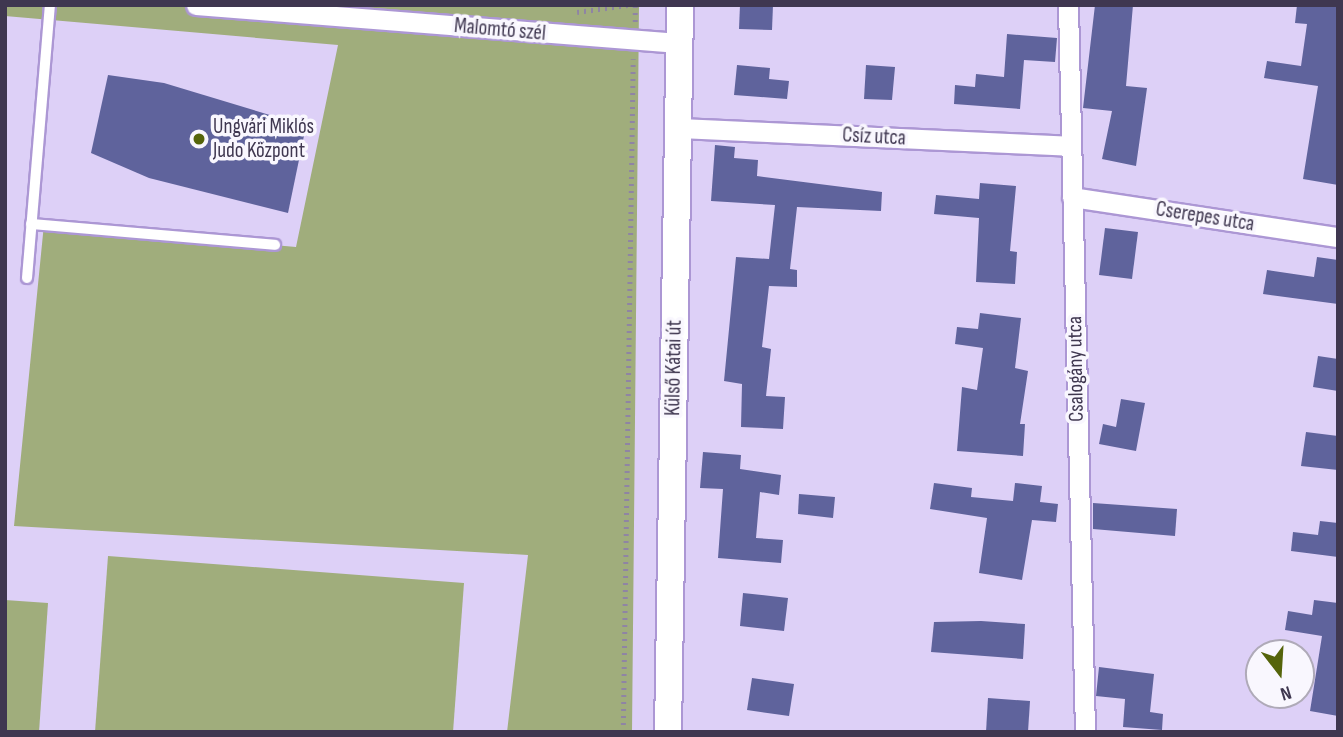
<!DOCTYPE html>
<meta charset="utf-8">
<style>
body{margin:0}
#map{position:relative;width:1343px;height:737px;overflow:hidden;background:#ddd0f7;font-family:"Sofia Sans Condensed",sans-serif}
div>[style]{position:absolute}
.green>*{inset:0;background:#a0ad7c}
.building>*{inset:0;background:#5f639c}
.path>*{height:4.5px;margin-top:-2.25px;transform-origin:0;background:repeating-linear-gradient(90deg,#8f84a4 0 2px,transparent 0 7px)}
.roads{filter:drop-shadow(2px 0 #ac97d4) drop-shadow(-2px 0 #ac97d4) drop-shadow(0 2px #ac97d4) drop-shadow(0 -2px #ac97d4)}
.service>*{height:10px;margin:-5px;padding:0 5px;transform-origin:5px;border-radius:5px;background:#fff}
.minor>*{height:19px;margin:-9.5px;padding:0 9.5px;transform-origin:9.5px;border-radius:9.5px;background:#fff}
.secondary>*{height:26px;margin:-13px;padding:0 13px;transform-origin:13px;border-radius:13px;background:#fff}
.dots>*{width:19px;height:19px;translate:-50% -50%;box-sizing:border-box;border:4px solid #f9f7fe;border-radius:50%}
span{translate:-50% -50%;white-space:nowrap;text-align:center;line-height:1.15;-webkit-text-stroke:7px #f9f7fe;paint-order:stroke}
.street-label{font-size:21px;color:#3f3750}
.poi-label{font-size:21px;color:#3f3750}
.left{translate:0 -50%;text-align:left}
.frame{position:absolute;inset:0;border:7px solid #3f3750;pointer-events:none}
.north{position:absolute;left:1245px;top:639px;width:70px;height:70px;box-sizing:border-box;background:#f9f7fe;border:2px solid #afaab8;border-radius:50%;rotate:163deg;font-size:19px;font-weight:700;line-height:28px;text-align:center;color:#3f3750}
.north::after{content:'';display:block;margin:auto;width:24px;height:32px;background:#55640b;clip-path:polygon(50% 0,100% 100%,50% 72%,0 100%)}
</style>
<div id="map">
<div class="green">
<div style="clip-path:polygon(5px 5px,639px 5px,632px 732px,507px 732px,528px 555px,14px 526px,44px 224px,296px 247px,338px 45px,5px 16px)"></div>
<div style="clip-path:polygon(108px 556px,464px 583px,453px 732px,95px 732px)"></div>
<div style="clip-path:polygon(5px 600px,48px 603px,39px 732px,5px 732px)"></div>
</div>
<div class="building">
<div style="clip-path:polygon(740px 5px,773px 5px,772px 30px,739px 29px)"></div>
<div style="clip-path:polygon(1095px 5px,1133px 5px,1126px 86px,1147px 88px,1136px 166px,1102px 159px,1112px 111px,1083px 108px)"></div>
<div style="clip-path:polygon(1297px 5px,1338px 5px,1338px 185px,1303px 179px,1318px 86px,1264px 78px,1267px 61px,1301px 66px,1307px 24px,1295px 23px)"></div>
<div style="clip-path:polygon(1007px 34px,1057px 38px,1055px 62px,1024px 60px,1020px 109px,954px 104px,955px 85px,975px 87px,976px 74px,1004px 77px)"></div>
<div style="clip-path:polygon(737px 65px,770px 68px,769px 79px,789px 81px,787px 99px,734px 95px)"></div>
<div style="clip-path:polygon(866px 65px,895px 67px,892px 100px,864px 99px)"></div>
<div style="clip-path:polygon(108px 75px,164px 83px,306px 126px,288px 213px,149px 178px,91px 153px)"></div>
<div style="clip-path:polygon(715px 145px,735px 147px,734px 158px,758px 160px,757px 176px,882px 192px,881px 211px,797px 207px,790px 269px,797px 270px,797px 287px,769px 286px,762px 347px,771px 349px,766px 396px,785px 397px,783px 429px,741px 427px,742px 384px,724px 381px,736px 257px,769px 259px,775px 205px,711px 201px)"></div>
<div style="clip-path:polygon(980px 183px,1016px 186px,1010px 251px,1017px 252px,1015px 284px,976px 282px,979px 218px,934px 214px,936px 195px,979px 199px)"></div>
<div style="clip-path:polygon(1105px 228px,1138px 232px,1132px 279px,1099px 275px)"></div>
<div style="clip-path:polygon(1317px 257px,1338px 260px,1338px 304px,1263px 294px,1267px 270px,1314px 277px)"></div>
<div style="clip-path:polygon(980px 313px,1021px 318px,1015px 368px,1028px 371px,1020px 424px,1025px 424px,1023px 456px,957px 451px,962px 387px,977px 390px,983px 348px,955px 344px,957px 327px,978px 329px)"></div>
<div style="clip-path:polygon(1318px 356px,1338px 359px,1338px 391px,1313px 387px)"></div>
<div style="clip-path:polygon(1121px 399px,1145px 403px,1136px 451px,1099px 444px,1103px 424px,1116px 427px)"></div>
<div style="clip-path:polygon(1306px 432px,1338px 436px,1338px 470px,1301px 466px)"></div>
<div style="clip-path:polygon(703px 452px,741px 455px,740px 469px,781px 475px,779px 495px,760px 492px,756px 538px,783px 540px,781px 563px,718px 558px,723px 489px,700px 488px)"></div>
<div style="clip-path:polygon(934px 483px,972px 488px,971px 497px,1013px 501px,1015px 483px,1042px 486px,1040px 502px,1058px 504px,1056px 522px,1032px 520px,1022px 580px,979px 573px,987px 518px,930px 509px)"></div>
<div style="clip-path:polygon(799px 494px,835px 497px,833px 518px,798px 514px)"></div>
<div style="clip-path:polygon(1093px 503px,1177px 509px,1175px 536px,1093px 529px)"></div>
<div style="clip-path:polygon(1320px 521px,1338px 523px,1338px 557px,1291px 551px,1293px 532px,1318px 535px)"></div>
<div style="clip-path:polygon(743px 593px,788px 598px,784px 631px,740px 626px)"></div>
<div style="clip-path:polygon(1314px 600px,1338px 603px,1338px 716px,1310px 711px,1322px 636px,1285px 630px,1288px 611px,1312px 615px)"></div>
<div style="clip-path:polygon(981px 621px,1025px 624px,1023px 659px,931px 652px,934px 622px)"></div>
<div style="clip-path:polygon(1099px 667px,1154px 674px,1150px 712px,1163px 714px,1162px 730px,1123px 727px,1125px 699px,1096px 696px)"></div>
<div style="clip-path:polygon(752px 678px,794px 684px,789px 716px,747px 710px)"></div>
<div style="clip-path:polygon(988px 698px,1030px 701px,1028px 732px,986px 732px)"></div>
</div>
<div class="path">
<div style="left:577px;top:12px;width:51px;rotate:-7.8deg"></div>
<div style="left:635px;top:22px;width:17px;rotate:-90deg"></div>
<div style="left:623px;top:732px;width:673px;rotate:-89.15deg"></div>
</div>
<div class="roads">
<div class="service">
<div style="left:31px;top:224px;width:245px;rotate:4.9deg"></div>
<div style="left:27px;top:278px;width:274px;rotate:-85.2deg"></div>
</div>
<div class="minor">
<div style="left:196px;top:5px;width:484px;rotate:4.5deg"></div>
<div style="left:1068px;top:5px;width:727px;rotate:88.66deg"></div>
<div style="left:678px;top:128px;width:393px;rotate:2.6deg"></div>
<div style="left:1072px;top:197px;width:269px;rotate:8.6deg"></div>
</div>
<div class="secondary">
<div style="left:668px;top:732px;width:727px;rotate:-89.05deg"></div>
</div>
</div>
<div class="dots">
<div style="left:199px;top:139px;background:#55640b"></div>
</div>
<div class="street-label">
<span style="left:500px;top:30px;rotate:5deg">Malomtó szél</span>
<span style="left:874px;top:137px;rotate:3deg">Csíz utca</span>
<span style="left:1205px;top:217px;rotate:9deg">Cserepes utca</span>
<span style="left:674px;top:368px;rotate:-89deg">Külső Kátai út</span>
<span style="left:1076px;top:369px;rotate:-91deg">Csalogány utca</span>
</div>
<div class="poi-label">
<span class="left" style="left:213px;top:139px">Ungvári Miklós<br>Judo Központ</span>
</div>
<div class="frame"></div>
<div class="north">N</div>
</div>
